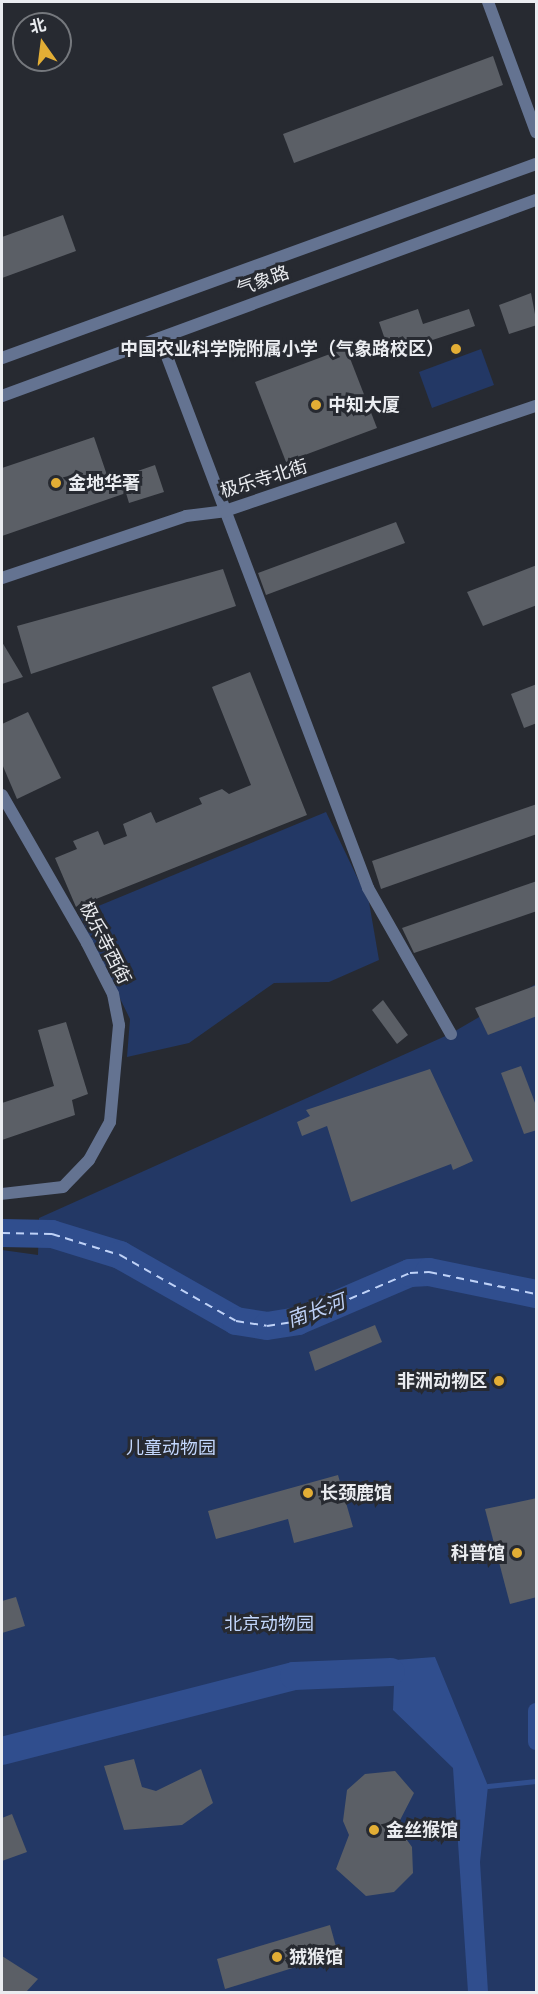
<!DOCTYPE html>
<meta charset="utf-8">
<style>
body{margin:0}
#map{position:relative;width:538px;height:1994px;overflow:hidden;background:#272a31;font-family:Cabin,"Noto Sans SC",sans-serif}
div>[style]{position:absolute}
.green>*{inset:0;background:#233865}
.water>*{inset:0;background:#304e8e}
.stream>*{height:4.5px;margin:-2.25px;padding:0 2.25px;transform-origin:2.25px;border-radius:2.25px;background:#304e8e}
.canal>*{height:16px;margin:-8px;padding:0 8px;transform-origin:8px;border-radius:8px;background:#304e8e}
.river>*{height:28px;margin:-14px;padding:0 14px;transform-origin:14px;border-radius:14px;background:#304e8e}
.ferry>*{height:1.5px;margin-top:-0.75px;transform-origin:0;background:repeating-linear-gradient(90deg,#bed1f7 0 8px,transparent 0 14px)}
.building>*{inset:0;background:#5b5f66}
.minor>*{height:12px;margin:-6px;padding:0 6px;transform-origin:6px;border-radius:6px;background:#647391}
.tertiary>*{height:12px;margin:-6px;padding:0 6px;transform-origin:6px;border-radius:6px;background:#647391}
.dots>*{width:16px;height:16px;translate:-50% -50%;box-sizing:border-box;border:3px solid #272a31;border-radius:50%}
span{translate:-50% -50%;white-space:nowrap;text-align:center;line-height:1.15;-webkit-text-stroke:6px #272a31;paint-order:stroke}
.street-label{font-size:18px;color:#eaecf0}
.poi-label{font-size:18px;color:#eaecf0;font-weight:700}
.right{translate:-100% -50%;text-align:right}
.left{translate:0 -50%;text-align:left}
.park-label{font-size:18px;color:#c3d7fd}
.water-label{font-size:20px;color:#bed1f7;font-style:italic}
.frame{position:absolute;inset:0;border:3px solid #eaecf0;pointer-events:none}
.north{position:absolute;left:12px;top:12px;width:60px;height:60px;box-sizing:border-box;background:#272a31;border:2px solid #75787d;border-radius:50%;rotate:346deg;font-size:16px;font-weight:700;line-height:24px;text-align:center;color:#eaecf0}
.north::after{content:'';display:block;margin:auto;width:21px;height:27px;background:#e3ae35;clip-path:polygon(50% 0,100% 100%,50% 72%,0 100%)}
</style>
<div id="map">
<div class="green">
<div style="clip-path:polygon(481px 349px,494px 385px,432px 408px,419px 372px)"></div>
<div style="clip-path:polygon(326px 812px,369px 902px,379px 960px,329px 982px,274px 983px,189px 1043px,127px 1057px,130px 1019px,79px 914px)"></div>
<div style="clip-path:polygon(536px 984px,536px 1992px,2px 1992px,2px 1250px,38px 1255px,39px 1218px,450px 1034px)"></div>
</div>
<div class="water">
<div style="clip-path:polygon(435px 1657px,488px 1786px,480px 1862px,488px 1992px,468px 1992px,453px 1768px,393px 1710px,395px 1660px)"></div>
</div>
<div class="stream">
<div style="left:488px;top:1786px;width:48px;rotate:-5.9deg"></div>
</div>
<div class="canal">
<div style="left:536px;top:1711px;width:31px;rotate:90deg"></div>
</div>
<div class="river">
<div style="left:2px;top:1233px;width:50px;rotate:1.1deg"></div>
<div style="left:52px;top:1234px;width:71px;rotate:17.2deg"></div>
<div style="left:120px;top:1255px;width:133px;rotate:29.6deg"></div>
<div style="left:236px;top:1321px;width:31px;rotate:9deg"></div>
<div style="left:267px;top:1326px;width:31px;rotate:-9deg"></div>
<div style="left:298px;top:1321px;width:122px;rotate:-23.2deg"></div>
<div style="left:410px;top:1273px;width:19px;rotate:-3deg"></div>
<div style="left:429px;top:1272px;width:109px;rotate:11.6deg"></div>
<div style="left:2px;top:1751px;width:301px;rotate:-14.4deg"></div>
<div style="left:294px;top:1676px;width:97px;rotate:-2.4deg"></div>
</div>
<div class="ferry">
<div style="left:2px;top:1233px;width:50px;rotate:1.1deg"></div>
<div style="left:52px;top:1234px;width:71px;rotate:17.2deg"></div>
<div style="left:120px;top:1255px;width:133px;rotate:29.6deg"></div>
<div style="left:236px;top:1321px;width:31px;rotate:9deg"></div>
<div style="left:267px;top:1326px;width:31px;rotate:-9deg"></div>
<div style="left:298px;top:1321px;width:122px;rotate:-23.2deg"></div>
<div style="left:410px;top:1273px;width:19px;rotate:-3deg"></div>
<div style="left:429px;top:1272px;width:109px;rotate:11.6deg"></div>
</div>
<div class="building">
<div style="clip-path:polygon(493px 56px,503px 85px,294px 163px,283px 134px)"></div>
<div style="clip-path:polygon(63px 215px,76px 251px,2px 278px,2px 237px)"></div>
<div style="clip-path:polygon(531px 293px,537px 325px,509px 334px,499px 305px)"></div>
<div style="clip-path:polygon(418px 309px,423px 324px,469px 309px,475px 326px,390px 354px,379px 322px)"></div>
<div style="clip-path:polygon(346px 348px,377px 428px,286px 462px,255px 382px)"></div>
<div style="clip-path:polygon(94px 437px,109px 481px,155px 465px,164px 492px,129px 503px,126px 493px,2px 536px,2px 468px)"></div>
<div style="clip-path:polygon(396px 522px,405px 543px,266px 595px,258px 573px)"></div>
<div style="clip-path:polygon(537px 565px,537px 605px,483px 626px,467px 592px)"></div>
<div style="clip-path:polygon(223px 569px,236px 606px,31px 674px,17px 626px)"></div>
<div style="clip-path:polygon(2px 642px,23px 677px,2px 684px)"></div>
<div style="clip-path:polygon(250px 672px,307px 815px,76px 907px,55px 858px,77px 849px,73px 841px,98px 831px,104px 845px,127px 836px,123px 824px,151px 812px,156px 823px,202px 804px,199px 798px,222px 789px,229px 794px,251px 785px,212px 687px)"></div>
<div style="clip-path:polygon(537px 684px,537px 723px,524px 728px,511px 694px)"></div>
<div style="clip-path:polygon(28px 712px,61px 778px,17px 799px,2px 764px,2px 724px)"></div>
<div style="clip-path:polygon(537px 804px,537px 834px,381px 889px,372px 861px)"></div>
<div style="clip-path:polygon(537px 881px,537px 911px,414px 953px,402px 928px)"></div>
<div style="clip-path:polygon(537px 985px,537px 1016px,488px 1035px,475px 1008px)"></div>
<div style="clip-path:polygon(383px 1000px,408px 1035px,397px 1044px,372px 1010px)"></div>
<div style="clip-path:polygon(66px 1022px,88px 1094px,72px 1100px,75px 1115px,2px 1140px,2px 1103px,54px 1086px,38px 1030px)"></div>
<div style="clip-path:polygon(521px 1066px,537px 1108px,537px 1130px,524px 1134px,501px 1073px)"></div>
<div style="clip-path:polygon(430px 1069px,473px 1161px,453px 1170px,451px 1164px,351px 1202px,327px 1126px,302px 1136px,297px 1122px,310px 1116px,306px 1110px)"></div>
<div style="clip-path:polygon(375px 1325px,382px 1342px,315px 1371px,309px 1352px)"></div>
<div style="clip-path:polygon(338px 1475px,353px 1527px,294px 1543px,288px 1519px,216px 1539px,208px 1511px)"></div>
<div style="clip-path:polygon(537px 1498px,537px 1597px,510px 1604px,485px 1509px)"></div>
<div style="clip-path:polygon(16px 1597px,25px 1626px,2px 1633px,2px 1601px)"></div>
<div style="clip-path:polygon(134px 1759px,142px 1787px,156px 1791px,201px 1769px,213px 1803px,182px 1825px,124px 1830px,104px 1766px)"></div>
<div style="clip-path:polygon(395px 1771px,414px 1793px,397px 1826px,412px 1847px,413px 1873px,394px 1892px,366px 1896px,336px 1869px,349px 1835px,343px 1821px,347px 1790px,365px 1774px)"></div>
<div style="clip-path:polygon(12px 1814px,27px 1852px,2px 1861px,2px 1818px)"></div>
<div style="clip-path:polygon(330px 1925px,338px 1954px,225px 1989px,217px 1959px)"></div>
<div style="clip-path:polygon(2px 1956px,38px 1979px,26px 1992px,2px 1992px)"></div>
</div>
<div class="minor">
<div style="left:488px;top:2px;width:139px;rotate:69.7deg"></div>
<div style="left:160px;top:338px;width:588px;rotate:69.28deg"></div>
<div style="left:368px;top:888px;width:168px;rotate:60.4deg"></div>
<div style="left:2px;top:578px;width:194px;rotate:-18.6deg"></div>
<div style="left:186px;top:516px;width:39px;rotate:-7deg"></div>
<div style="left:225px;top:511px;width:328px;rotate:-18.7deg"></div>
<div style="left:2px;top:795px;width:171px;rotate:60.1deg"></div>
<div style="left:87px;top:943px;width:57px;rotate:63deg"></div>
<div style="left:113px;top:994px;width:32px;rotate:79deg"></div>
<div style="left:119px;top:1025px;width:97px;rotate:95.3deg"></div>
<div style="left:110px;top:1122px;width:43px;rotate:118.9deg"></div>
<div style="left:89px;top:1160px;width:37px;rotate:134deg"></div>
<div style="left:63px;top:1187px;width:61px;rotate:173.5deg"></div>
</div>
<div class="tertiary">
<div style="left:2px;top:358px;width:568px;rotate:-19.97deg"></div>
<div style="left:2px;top:396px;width:569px;rotate:-20.16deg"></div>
</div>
<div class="dots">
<div style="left:456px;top:349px;background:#e3ae35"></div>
<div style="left:316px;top:405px;background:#e3ae35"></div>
<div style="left:56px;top:483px;background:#e3ae35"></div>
<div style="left:499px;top:1381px;background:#e3ae35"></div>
<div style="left:308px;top:1493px;background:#e3ae35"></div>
<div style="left:517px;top:1553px;background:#e3ae35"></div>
<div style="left:374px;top:1830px;background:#e3ae35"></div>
<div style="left:277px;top:1957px;background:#e3ae35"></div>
</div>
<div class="street-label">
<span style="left:263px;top:281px;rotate:-20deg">气象路</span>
<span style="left:264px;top:479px;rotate:-17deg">极乐寺北街</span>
<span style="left:105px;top:943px;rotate:63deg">极乐寺西街</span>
</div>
<div class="poi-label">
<span class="right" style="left:444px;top:349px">中国农业科学院附属小学（气象路校区）</span>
<span class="left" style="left:328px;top:405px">中知大厦</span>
<span class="left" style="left:68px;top:483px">金地华著</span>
<span class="right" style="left:487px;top:1381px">非洲动物区</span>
<span class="left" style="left:320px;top:1493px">长颈鹿馆</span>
<span class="right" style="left:505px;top:1553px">科普馆</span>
<span class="left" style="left:386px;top:1830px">金丝猴馆</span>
<span class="left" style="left:289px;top:1957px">狨猴馆</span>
</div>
<div class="park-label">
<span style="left:171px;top:1448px">儿童动物园</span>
<span style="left:269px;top:1624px">北京动物园</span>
</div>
<div class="water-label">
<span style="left:316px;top:1311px;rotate:-20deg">南长河</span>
</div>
<div class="frame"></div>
<div class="north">北</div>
</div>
